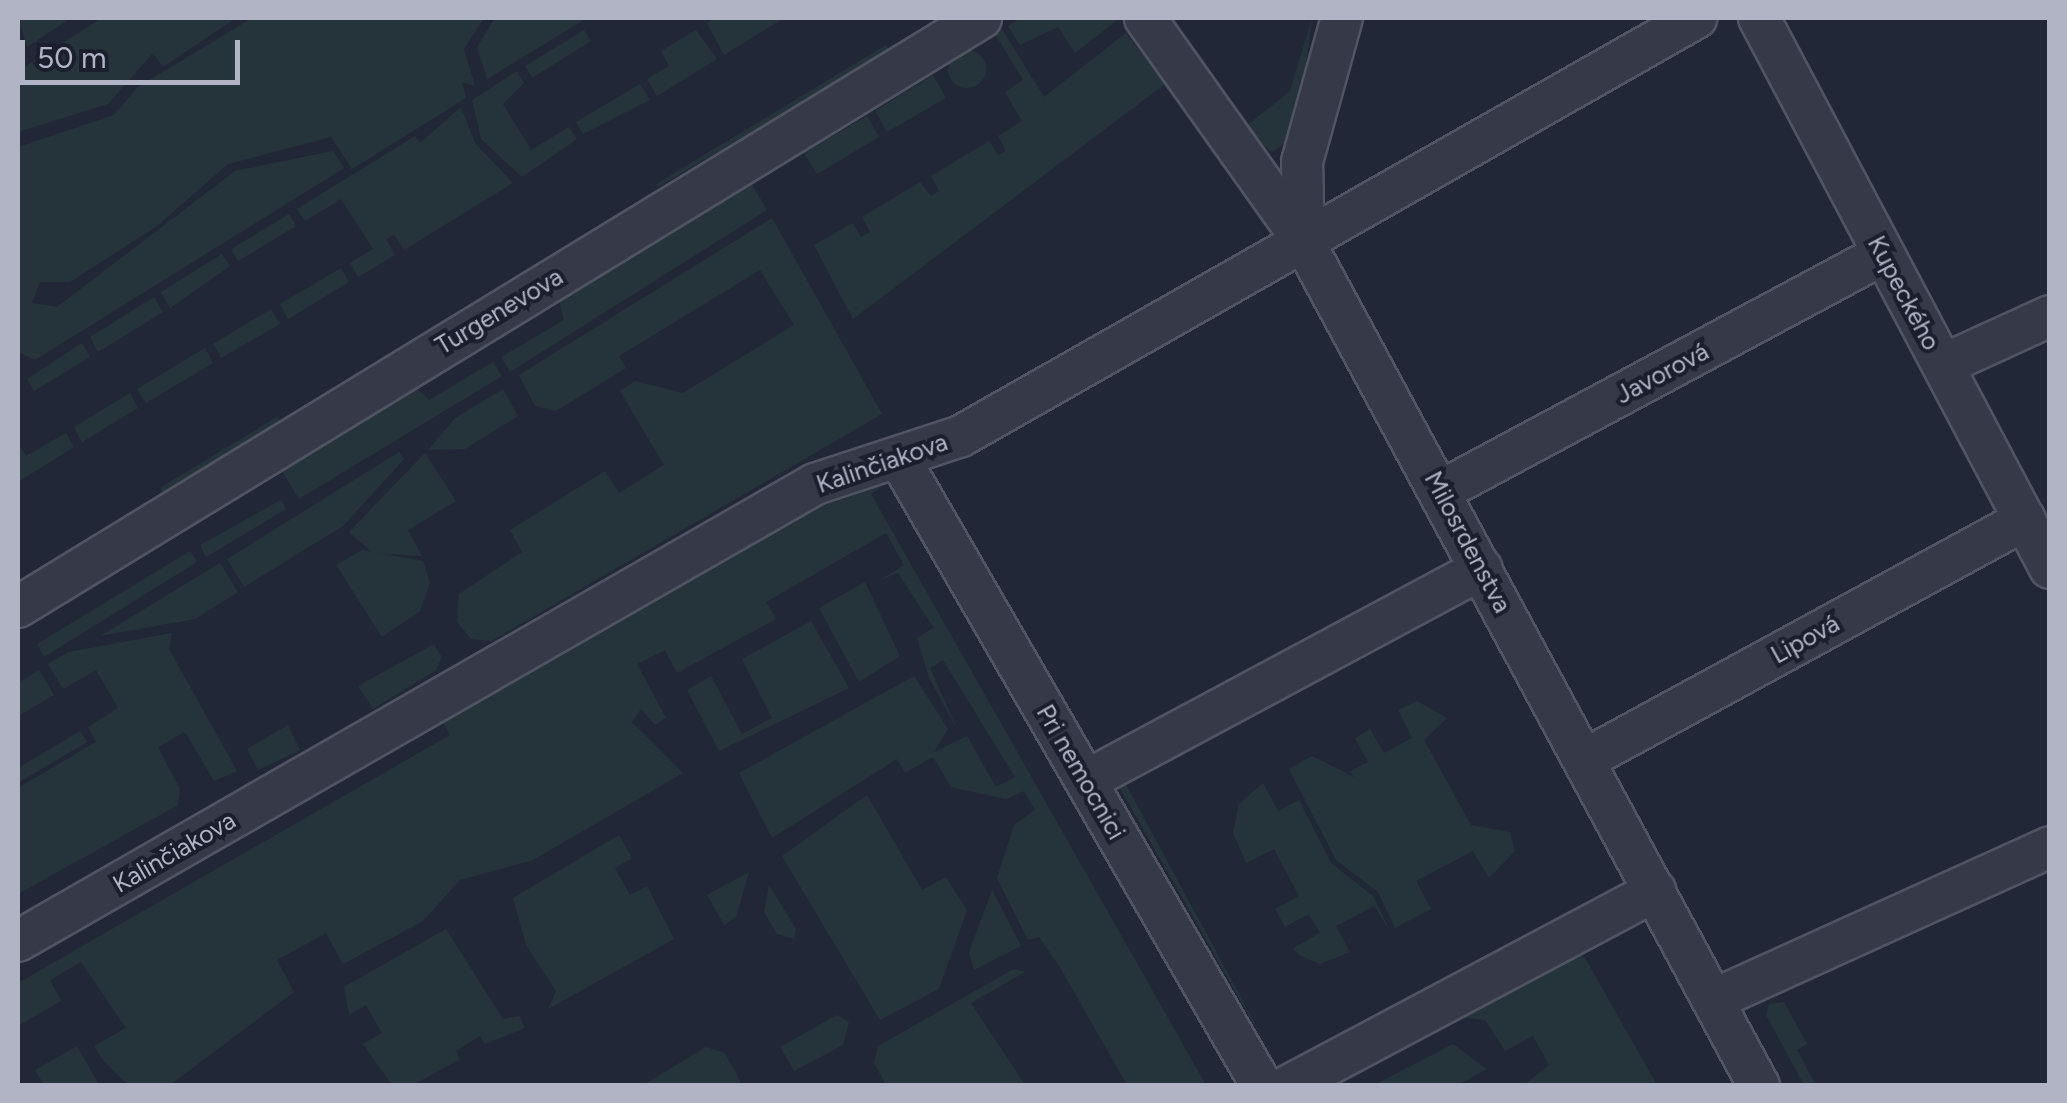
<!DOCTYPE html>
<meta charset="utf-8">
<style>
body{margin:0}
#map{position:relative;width:2067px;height:1103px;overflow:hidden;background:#222738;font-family:Figtree,sans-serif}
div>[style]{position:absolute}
.green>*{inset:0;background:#25343a}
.round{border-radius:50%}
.roads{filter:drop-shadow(2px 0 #505463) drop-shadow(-2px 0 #505463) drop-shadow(0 2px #505463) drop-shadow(0 -2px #505463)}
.minor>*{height:40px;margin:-20px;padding:0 20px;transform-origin:20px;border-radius:20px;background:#353948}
span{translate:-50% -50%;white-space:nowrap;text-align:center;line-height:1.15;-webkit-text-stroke:8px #1b1e2d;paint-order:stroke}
.street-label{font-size:25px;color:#b0b4c4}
.frame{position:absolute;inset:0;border:20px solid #b0b4c4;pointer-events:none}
.scale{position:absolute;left:20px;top:40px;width:220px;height:45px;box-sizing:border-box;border:5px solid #b0b4c4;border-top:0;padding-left:12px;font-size:30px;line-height:35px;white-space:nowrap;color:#b0b4c4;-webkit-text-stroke:8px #1b1e2d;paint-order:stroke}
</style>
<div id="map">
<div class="green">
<div style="clip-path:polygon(18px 18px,71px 18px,27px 47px)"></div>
<div style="clip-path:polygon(102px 18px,236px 18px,163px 67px,153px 53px,108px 104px,18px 132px,18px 71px)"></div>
<div style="clip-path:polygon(252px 18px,484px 18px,464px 49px,475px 86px,462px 82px,466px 98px,352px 169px,331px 137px,228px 164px,157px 226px,70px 282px,40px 282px,32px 303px,57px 307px,235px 171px,333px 151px,344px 168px,35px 360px,18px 352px,18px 147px,114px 115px,138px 87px)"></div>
<div style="clip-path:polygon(495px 18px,587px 18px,487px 79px,477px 47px)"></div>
<div style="clip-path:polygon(716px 18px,784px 18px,724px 55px,707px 23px)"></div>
<div style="clip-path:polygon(1021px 18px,1120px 18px,1075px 53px,1058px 27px,1020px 45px,1008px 26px)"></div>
<div style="clip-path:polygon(1312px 18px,1300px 109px,1288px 141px,1272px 152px,1244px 128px,1290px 91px)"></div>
<div style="clip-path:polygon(1002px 29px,1044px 97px,1126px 33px,1165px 84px,853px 319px,814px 245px,853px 223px,861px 237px,870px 232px,862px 217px,920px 182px,931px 196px,939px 191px,931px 176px,989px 141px,998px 155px,1006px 151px,998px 136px,1022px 121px,1005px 92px,1023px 80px,995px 34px)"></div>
<div style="clip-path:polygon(584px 30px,591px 41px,532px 78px,525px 66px)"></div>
<div style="clip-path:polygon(696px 30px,717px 59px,657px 96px,647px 79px,669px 66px,661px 51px)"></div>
<div style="clip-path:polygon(886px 45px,890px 51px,656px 188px,658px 183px)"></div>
<div class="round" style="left:948px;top:50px;width:38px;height:38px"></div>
<div style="clip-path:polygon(517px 71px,524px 83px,503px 104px,531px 150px,569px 127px,577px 139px,522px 177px,481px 139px,472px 100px)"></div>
<div style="clip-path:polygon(933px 75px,946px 98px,887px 132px,875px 111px)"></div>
<div style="clip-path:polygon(640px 84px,650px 100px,583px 134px,576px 122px)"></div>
<div style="clip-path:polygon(461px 107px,475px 143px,513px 183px,404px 250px,394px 235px,386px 239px,395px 255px,358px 277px,350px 263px,373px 249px,341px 199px,305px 221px,297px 209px,415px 136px,420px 143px)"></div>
<div style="clip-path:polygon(867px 116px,879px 137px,817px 174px,804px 153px)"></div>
<div style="clip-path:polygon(749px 179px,767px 210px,510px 372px,501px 357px,564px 320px,558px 296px)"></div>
<div style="clip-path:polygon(289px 214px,296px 226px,238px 261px,231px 249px)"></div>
<div style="clip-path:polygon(772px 218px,882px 414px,491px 641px,471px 639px,457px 622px,459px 594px,522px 552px,510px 530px,605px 471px,619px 493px,664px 465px,620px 391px,635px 381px,683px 393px,794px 325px,760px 270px,619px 356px,626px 368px,556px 411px,535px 406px,519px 375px)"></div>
<div style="clip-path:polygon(222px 254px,230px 266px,170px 308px,161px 292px)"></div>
<div style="clip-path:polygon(341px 268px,349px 282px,288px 319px,280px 304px)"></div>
<div style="clip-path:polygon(154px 297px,163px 312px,98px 352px,90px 337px)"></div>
<div style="clip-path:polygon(271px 309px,280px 324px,221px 358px,213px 344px)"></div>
<div style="clip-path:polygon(82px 343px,90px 357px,34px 391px,27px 379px)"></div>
<div style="clip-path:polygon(205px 348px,213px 363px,146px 403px,137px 389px)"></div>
<div style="clip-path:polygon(493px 362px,502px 376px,299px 499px,279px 466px,413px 385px,429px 400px)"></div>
<div style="clip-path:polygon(503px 389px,518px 416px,465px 449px,428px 450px,455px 418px)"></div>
<div style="clip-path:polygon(130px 393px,138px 408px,82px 442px,74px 427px)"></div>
<div style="clip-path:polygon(277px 417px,284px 428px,167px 498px,160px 488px)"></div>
<div style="clip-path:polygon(66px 433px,74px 447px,18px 482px,18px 443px,26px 456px)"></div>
<div style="clip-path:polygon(399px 452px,404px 459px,343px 526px,244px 587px,227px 559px)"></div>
<div style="clip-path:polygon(425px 453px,456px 501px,408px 530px,422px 556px,373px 553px,349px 532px)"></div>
<div style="clip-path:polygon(893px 477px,871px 494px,1206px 1085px,1127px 1085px,1061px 969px,1039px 937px,1028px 940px,997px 878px,1014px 825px,1035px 810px,1024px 791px,1006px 799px,951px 787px,933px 757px,905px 773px,897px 759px,772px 838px,739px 773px,914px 676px,948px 729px,934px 752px,967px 736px,996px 787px,1015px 777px,943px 660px,930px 668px,958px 731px,929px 678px,917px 638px,934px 628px,898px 573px,880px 580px,904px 565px,886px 533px,766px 602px,776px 619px,677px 673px,665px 650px,637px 664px,666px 718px,655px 725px,641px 709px,632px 722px,683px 773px,533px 860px,460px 880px,423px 921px,343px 964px,326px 933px,277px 960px,294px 992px,170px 1085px,128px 1085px,102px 1059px,94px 1046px,126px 1028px,81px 962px,50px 980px,61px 1001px,18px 1026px,18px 983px,450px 735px,439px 715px,850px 478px)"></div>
<div style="clip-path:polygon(281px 500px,286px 509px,206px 557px,200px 545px)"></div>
<div style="clip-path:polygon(362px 550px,423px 561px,430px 583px,420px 611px,382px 637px,336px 565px)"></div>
<div style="clip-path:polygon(190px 551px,197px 562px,44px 657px,37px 644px)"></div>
<div style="clip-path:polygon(220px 563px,238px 592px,195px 619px,100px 636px)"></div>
<div style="clip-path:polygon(865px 582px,900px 656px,859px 682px,819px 608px)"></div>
<div style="clip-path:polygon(811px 621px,849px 688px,719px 751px,687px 690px,711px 676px,742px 734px,772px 718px,742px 659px)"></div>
<div style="clip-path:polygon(172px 633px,169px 649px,237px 771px,214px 781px,185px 732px,158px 747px,180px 789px,178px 805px,18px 894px,18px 788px,96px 742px,88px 727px,118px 708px,96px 670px,63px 689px,48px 664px,68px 652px)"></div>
<div style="clip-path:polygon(434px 644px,442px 657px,436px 670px,373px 709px,358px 686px)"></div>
<div style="clip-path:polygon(39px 670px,54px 695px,18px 716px,18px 683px)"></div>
<div style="clip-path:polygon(1417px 701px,1447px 718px,1424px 740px,1471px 825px,1510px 832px,1515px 851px,1489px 878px,1473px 851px,1416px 881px,1431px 909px,1395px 928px,1378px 892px,1336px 860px,1289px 769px,1312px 756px,1356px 778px,1349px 772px,1368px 762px,1355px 738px,1370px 729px,1384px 753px,1412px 738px,1398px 710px)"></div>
<div style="clip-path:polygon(1263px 707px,1125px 783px,1279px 1068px,1117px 783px)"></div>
<div style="clip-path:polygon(288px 725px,300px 750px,258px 770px,247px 749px)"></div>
<div style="clip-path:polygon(80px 731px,87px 742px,18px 783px,18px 768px)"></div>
<div style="clip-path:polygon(1263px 783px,1278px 811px,1299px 800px,1331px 863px,1373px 896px,1390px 931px,1374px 906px,1336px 926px,1350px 952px,1320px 964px,1299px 955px,1293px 948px,1320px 933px,1309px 914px,1285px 927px,1275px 909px,1299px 896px,1274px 849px,1246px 863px,1233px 833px,1239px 804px)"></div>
<div style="clip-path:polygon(867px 795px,922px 890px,946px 877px,967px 910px,939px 989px,880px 1020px,782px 856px)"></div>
<div style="clip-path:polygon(619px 835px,632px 858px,615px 868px,630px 895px,647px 886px,674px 939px,548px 1009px,556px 991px,526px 945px,513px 898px)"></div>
<div style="clip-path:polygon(749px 872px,736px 917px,724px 925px,707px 895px)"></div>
<div style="clip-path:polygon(769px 885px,796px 929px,794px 939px,777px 934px,764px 912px)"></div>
<div style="clip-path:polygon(992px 890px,1021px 946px,974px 970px,969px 952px)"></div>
<div style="clip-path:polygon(446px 929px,503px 1019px,519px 1016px,525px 1028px,485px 1044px,480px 1036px,456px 1051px,460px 1059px,413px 1085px,392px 1085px,363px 1044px,382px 1033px,366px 1005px,349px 1015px,344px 987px)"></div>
<div style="clip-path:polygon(1576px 950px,1585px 958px,1657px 1085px,1524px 1085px,1549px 1065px,1533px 1036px,1505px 1051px,1485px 1020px,1459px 1017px)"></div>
<div style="clip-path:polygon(1014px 969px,1025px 972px,971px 1003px,1025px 1085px,886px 1085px,874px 1063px,878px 1046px)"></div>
<div style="clip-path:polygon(1784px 1002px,1807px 1044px,1797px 1050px,1816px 1085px,1804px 1085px,1766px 1015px,1769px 1004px)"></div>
<div style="clip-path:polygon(837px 1015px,849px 1022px,843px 1045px,794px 1071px,780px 1047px)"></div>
<div style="clip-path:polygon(1453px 1044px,1487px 1069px,1458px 1085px,1374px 1085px)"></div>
<div style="clip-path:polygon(77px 1046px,99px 1085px,44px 1085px,35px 1070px)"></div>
<div style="clip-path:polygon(706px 1047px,725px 1053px,742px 1085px,643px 1085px)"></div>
</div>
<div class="roads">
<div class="minor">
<div style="left:1145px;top:18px;width:275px;rotate:54.6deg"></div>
<div style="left:1304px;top:242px;width:959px;rotate:61.67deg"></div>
<div style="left:1759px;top:18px;width:622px;rotate:62.12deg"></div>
<div style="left:1304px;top:242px;width:80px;rotate:-91.4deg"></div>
<div style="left:1302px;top:162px;width:149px;rotate:-74.5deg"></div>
<div style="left:1943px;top:365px;width:118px;rotate:-24.6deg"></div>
<div style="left:899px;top:458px;width:725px;rotate:59.97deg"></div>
<div style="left:1441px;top:491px;width:502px;rotate:-28.2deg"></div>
<div style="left:18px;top:607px;width:1129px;rotate:-31.45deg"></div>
<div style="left:1586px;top:759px;width:500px;rotate:-28.6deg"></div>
<div style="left:1086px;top:781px;width:449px;rotate:-28.2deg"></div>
<div style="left:18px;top:941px;width:919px;rotate:-29.83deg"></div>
<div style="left:815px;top:484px;width:154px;rotate:-18.2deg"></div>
<div style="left:961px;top:436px;width:846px;rotate:-29.63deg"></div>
<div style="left:1713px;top:1000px;width:370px;rotate:-24.4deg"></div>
<div style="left:1288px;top:1086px;width:416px;rotate:-28deg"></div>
</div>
</div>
<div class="street-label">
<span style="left:1904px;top:293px;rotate:62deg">Kupeckého</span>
<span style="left:499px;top:311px;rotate:-31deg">Turgenevova</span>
<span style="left:1662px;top:373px;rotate:-28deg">Javorová</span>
<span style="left:882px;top:463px;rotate:-19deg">Kalinčiakova</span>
<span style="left:1468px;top:542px;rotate:62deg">Milosrdenstva</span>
<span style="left:1805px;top:639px;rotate:-29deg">Lipová</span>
<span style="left:1081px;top:772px;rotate:60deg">Pri nemocnici</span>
<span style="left:174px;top:852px;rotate:-30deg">Kalinčiakova</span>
</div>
<div class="frame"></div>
<div class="scale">50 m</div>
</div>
